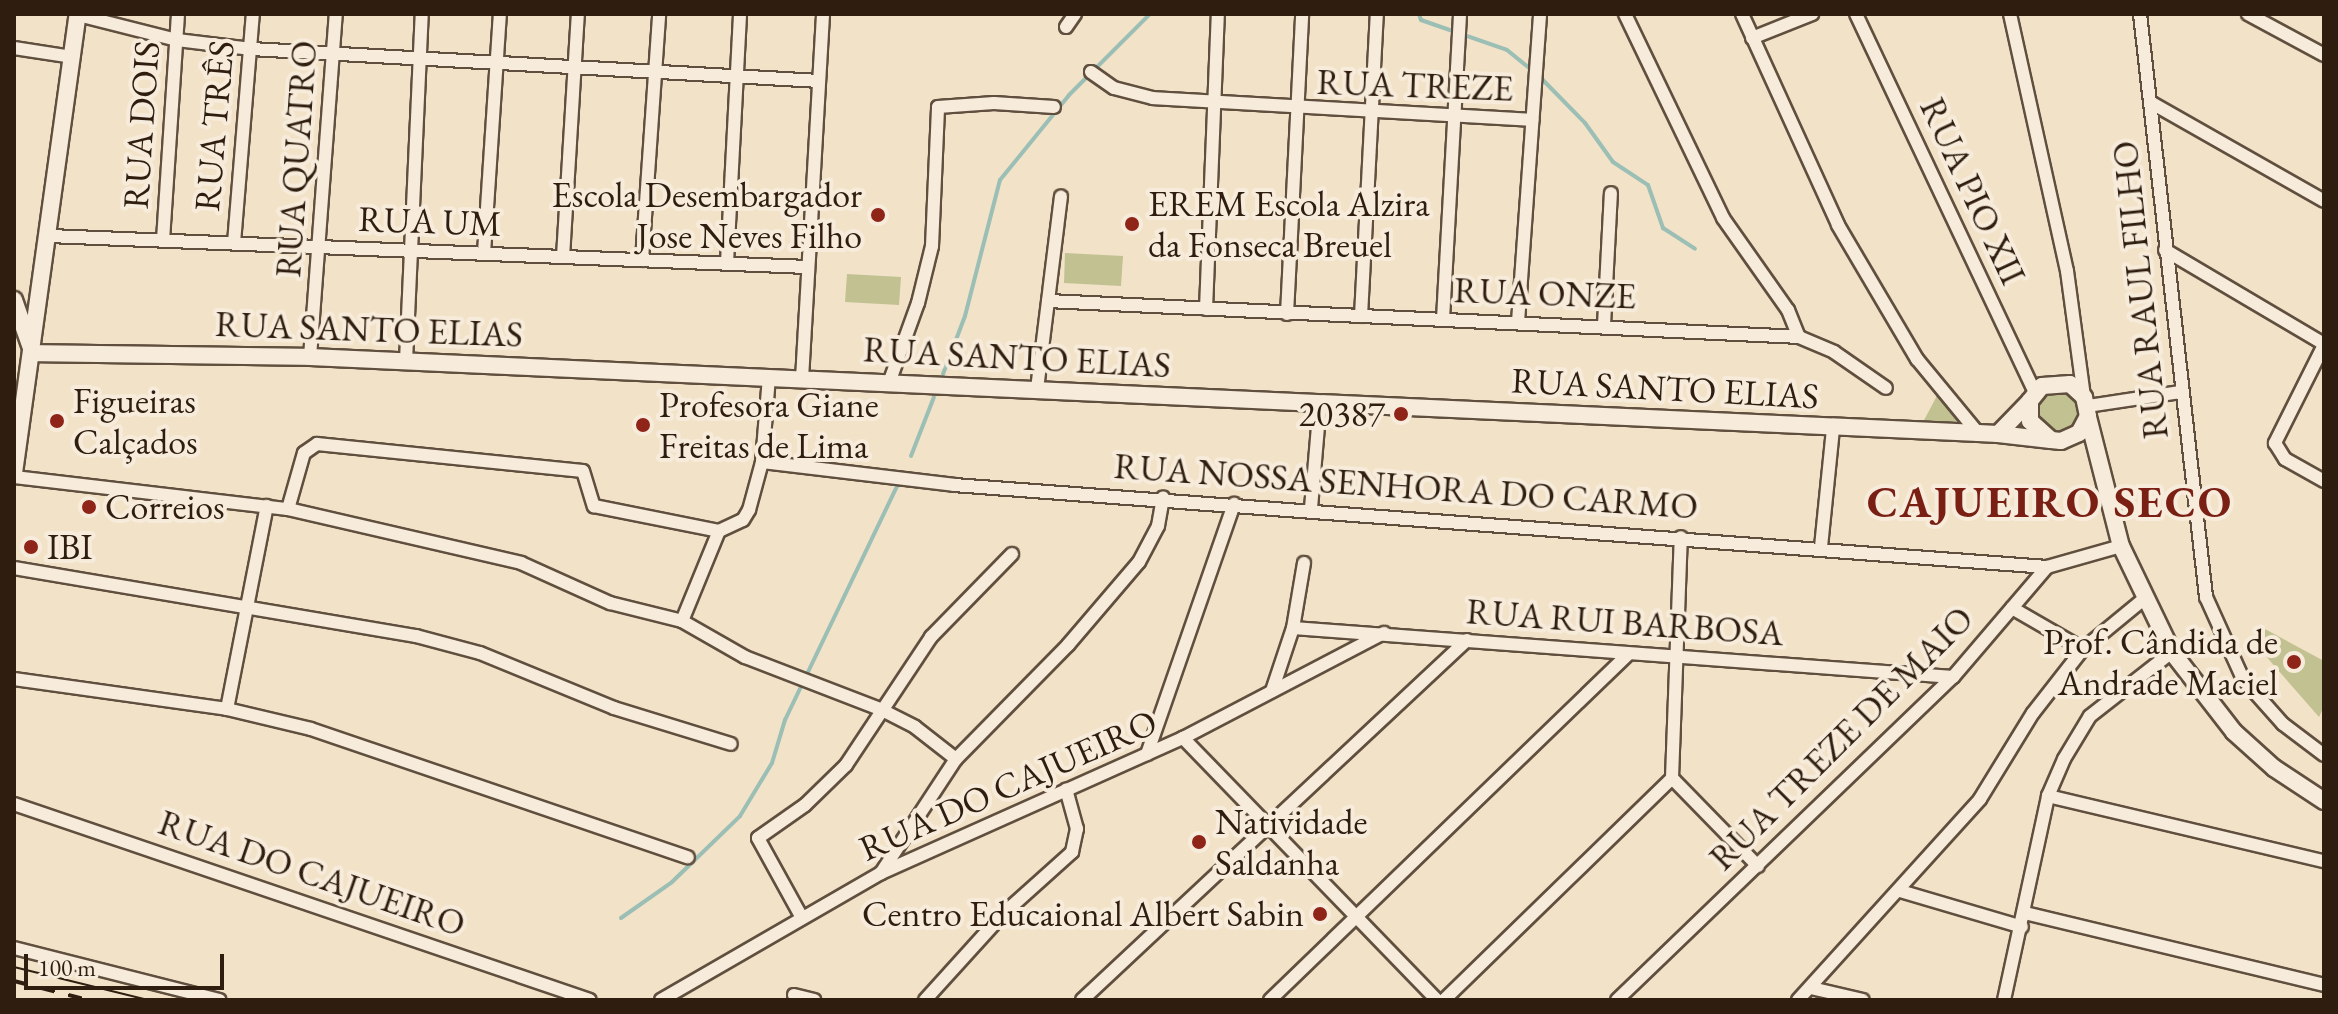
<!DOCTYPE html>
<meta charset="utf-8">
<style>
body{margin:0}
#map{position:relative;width:2338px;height:1014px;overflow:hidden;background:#f2e2c8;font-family:"EB Garamond",serif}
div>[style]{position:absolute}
.green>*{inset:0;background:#c2c191}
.stream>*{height:4px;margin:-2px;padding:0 2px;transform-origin:2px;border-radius:2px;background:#9bbeb5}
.roads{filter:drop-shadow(2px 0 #604f3e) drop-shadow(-2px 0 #604f3e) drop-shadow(0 2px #604f3e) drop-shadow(0 -2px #604f3e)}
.minor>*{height:12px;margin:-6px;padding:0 6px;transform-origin:6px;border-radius:6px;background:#f7ecdb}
.secondary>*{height:16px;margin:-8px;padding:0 8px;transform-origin:8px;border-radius:8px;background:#f7ecdb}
.tram>*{height:2px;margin:-1px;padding:0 1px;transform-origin:1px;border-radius:1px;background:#2f1e10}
.rail>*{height:4px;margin-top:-2px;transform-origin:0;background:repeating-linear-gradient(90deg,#2f1e10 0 14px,transparent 0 28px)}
.dots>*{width:22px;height:22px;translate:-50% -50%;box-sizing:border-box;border:4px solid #f7ecdb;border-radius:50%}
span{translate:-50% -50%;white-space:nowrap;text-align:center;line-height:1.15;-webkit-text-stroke:8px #f7ecdb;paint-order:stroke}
.street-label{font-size:36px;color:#2f1e10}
.poi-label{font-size:36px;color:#2f1e10}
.right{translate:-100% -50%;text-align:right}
.left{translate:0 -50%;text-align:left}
.district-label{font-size:44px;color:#7a1f14;font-weight:700;letter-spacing:2px}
.frame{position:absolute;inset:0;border:16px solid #2f1e10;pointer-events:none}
.scale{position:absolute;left:24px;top:954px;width:200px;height:36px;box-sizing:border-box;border:4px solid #2f1e10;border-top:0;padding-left:10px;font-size:24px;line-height:28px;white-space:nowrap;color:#2f1e10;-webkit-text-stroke:6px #f7ecdb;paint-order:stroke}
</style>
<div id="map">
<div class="green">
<div style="clip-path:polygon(1065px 253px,1123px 256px,1121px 286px,1064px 283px)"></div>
<div style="clip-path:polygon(847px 274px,901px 277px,899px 305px,845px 302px)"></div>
<div style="clip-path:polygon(2057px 385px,2082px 401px,2079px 424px,2059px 435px,2038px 426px,2034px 403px)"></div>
<div style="clip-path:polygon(1940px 390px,1969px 427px,1922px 424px)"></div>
<div style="clip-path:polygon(2265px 629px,2324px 661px,2324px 706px,2319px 717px,2257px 646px)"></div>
</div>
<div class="stream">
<div style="left:1419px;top:14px;width:6px;rotate:72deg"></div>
<div style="left:1421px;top:20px;width:91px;rotate:19.2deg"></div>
<div style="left:1507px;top:50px;width:32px;rotate:39deg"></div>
<div style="left:1539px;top:76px;width:66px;rotate:45.6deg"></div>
<div style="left:1585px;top:123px;width:48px;rotate:54.3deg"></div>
<div style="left:1613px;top:162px;width:42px;rotate:33.3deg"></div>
<div style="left:1648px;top:185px;width:46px;rotate:70.8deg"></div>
<div style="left:1663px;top:228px;width:38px;rotate:33deg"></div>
<div style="left:943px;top:374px;width:62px;rotate:-69.2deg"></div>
<div style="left:965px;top:316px;width:140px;rotate:-75.6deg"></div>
<div style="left:1000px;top:180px;width:109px;rotate:-50.9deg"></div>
<div style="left:1069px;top:95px;width:115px;rotate:-45deg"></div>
<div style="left:911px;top:456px;width:63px;rotate:-68.7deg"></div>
<div style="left:621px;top:918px;width:62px;rotate:-35.2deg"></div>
<div style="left:672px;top:882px;width:95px;rotate:-44.1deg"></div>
<div style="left:740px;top:816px;width:62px;rotate:-58.9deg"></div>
<div style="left:772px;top:763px;width:45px;rotate:-73.2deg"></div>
<div style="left:785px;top:720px;width:264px;rotate:-64.4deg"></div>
</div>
<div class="roads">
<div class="minor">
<div style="left:1625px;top:14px;width:226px;rotate:64.3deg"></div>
<div style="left:1723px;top:218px;width:113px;rotate:54.8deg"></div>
<div style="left:1788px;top:310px;width:29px;rotate:68deg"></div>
<div style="left:1742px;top:14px;width:232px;rotate:65.5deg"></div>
<div style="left:1838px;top:225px;width:156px;rotate:59.5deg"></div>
<div style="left:1917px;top:359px;width:96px;rotate:50.5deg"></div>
<div style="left:1856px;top:14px;width:419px;rotate:64.7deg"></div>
<div style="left:2010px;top:14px;width:263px;rotate:77.5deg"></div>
<div style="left:2067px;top:271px;width:127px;rotate:82.3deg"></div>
<div style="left:2140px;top:14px;width:587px;rotate:83.54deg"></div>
<div style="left:2206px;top:597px;width:90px;rotate:65.7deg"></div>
<div style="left:2243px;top:679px;width:60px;rotate:48.4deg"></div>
<div style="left:2283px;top:724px;width:51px;rotate:37.1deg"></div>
<div style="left:2248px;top:14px;width:86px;rotate:28.3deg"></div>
<div style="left:78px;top:15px;width:102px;rotate:14.2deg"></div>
<div style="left:177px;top:40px;width:75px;rotate:6.9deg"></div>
<div style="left:251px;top:49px;width:569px;rotate:3.22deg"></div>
<div style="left:1066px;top:27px;width:16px;rotate:-55deg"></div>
<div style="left:1752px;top:38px;width:65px;rotate:-21.8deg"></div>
<div style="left:14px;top:48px;width:60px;rotate:8.7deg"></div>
<div style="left:1091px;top:72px;width:28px;rotate:35deg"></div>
<div style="left:1114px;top:88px;width:40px;rotate:14.4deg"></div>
<div style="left:1153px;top:98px;width:380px;rotate:3.3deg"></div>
<div style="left:2150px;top:102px;width:200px;rotate:29.6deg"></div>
<div style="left:49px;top:236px;width:760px;rotate:2.34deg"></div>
<div style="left:163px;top:240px;width:226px;rotate:-86.2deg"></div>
<div style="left:234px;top:243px;width:230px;rotate:-85.3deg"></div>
<div style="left:2165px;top:250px;width:185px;rotate:30.6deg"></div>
<div style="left:484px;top:253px;width:240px;rotate:-86.2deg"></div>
<div style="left:563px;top:257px;width:243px;rotate:-86.5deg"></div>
<div style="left:642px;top:260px;width:247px;rotate:-86deg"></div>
<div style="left:727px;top:263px;width:249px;rotate:-87deg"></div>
<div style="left:1048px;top:301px;width:752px;rotate:2.74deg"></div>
<div style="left:1799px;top:337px;width:38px;rotate:23deg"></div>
<div style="left:1834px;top:352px;width:63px;rotate:34.7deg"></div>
<div style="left:1206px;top:309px;width:295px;rotate:-87.7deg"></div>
<div style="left:1287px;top:314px;width:300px;rotate:-87.1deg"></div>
<div style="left:1361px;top:316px;width:302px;rotate:-87deg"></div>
<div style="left:1443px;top:319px;width:305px;rotate:-86.8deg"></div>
<div style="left:1518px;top:322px;width:309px;rotate:-85.9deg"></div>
<div style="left:1604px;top:325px;width:132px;rotate:-87deg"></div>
<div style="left:2324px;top:345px;width:110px;rotate:116.6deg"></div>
<div style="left:2275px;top:443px;width:19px;rotate:58deg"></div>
<div style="left:2285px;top:459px;width:45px;rotate:29.4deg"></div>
<div style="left:310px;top:357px;width:344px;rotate:-85.7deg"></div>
<div style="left:406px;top:361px;width:347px;rotate:-87.4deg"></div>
<div style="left:802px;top:379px;width:366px;rotate:-86.7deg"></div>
<div style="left:889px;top:383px;width:85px;rotate:-70.1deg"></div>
<div style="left:918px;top:303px;width:59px;rotate:-76.2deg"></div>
<div style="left:932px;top:246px;width:139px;rotate:-87.5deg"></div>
<div style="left:938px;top:107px;width:56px;rotate:-4.1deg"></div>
<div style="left:994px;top:103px;width:60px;rotate:3.8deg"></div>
<div style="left:1037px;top:389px;width:194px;rotate:-82.9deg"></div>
<div style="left:2088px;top:406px;width:94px;rotate:-8.6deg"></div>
<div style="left:762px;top:462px;width:193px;rotate:6.8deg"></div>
<div style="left:954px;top:485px;width:1096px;rotate:4.29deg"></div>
<div style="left:14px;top:477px;width:276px;rotate:6.7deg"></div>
<div style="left:288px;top:509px;width:239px;rotate:13deg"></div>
<div style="left:521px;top:563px;width:98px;rotate:24.2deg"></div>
<div style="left:610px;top:603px;width:74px;rotate:14deg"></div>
<div style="left:682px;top:621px;width:73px;rotate:29.7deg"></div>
<div style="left:745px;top:657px;width:145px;rotate:21.1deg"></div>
<div style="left:880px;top:709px;width:39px;rotate:27deg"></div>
<div style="left:915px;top:727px;width:52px;rotate:38deg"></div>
<div style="left:1311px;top:508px;width:106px;rotate:-85.1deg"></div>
<div style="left:288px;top:509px;width:58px;rotate:-74.1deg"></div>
<div style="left:304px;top:453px;width:16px;rotate:-35deg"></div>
<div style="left:317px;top:444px;width:267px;rotate:5.8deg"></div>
<div style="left:583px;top:471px;width:37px;rotate:73deg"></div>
<div style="left:594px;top:506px;width:127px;rotate:11.3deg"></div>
<div style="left:1821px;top:547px;width:120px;rotate:-84.2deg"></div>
<div style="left:14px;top:568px;width:408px;rotate:9.6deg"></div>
<div style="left:416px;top:636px;width:66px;rotate:14.9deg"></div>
<div style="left:480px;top:653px;width:145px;rotate:22.3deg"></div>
<div style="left:614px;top:708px;width:122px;rotate:17.1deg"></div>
<div style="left:2012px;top:608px;width:82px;rotate:30deg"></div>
<div style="left:682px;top:621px;width:97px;rotate:-67.7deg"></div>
<div style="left:719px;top:531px;width:26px;rotate:-25deg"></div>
<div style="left:743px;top:520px;width:12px;rotate:-59deg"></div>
<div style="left:749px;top:510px;width:50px;rotate:-74.8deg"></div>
<div style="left:762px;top:462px;width:85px;rotate:-85.3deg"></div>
<div style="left:1293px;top:628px;width:662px;rotate:4.25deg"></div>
<div style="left:14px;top:679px;width:215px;rotate:8deg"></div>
<div style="left:227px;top:709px;width:86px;rotate:13.4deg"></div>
<div style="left:311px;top:729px;width:398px;rotate:18.8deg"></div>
<div style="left:1272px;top:691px;width:66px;rotate:-71.6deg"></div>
<div style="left:1293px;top:628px;width:66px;rotate:-80.4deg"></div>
<div style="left:227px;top:709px;width:207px;rotate:-78.9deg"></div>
<div style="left:1183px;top:738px;width:365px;rotate:45.9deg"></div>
<div style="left:1147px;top:754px;width:265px;rotate:-70.8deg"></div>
<div style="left:1672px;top:778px;width:123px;rotate:45.7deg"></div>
<div style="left:2048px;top:796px;width:284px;rotate:13.3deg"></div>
<div style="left:14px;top:804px;width:608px;rotate:18.79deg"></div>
<div style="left:881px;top:873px;width:136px;rotate:-56.7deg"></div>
<div style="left:956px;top:759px;width:160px;rotate:-45.5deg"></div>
<div style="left:1068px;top:645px;width:109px;rotate:-49.5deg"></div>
<div style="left:1139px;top:562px;width:41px;rotate:-62.2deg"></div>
<div style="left:1158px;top:526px;width:29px;rotate:-80deg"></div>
<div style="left:1900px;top:891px;width:127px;rotate:16.4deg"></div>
<div style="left:2025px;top:913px;width:308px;rotate:13.5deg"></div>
<div style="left:801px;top:916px;width:89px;rotate:-118.9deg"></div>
<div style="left:758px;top:838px;width:57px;rotate:-35.1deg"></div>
<div style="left:805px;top:805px;width:57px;rotate:-44.3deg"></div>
<div style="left:846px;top:765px;width:154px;rotate:-56.4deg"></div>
<div style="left:931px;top:637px;width:116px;rotate:-45.7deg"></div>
<div style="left:14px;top:948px;width:212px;rotate:14.2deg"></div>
<div style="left:1811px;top:988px;width:53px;rotate:13deg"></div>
<div style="left:794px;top:995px;width:21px;rotate:14deg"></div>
<div style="left:661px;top:1000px;width:254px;rotate:-30deg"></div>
<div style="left:881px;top:873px;width:331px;rotate:-24.1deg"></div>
<div style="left:1183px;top:738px;width:227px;rotate:-27.6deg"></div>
<div style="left:925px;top:1000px;width:116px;rotate:-47.8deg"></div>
<div style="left:1003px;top:914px;width:93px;rotate:-41.9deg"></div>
<div style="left:1072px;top:852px;width:24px;rotate:-78deg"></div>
<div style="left:1077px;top:829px;width:41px;rotate:-105.4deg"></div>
<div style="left:1082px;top:1000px;width:527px;rotate:-43.08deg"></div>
<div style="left:1270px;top:1000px;width:498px;rotate:-44deg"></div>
<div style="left:1444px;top:1000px;width:318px;rotate:-44.2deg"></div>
<div style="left:1672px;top:778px;width:241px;rotate:-87.9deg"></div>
<div style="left:1617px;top:1000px;width:466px;rotate:-43.9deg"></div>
<div style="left:1953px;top:677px;width:145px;rotate:-49.5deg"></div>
<div style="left:2047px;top:567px;width:77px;rotate:-15.8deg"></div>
<div style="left:1798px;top:1000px;width:271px;rotate:-47.8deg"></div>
<div style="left:1980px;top:799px;width:101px;rotate:-58.4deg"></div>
<div style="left:2033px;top:713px;width:81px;rotate:-52deg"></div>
<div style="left:2083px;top:649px;width:80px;rotate:-39.4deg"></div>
<div style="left:2004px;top:1000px;width:209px;rotate:-77.8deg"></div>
<div style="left:2048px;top:796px;width:40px;rotate:-66.6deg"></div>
<div style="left:2064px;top:759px;width:50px;rotate:-58.8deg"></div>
<div style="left:2090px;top:716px;width:104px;rotate:-38deg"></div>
</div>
<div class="secondary">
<div style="left:14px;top:300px;width:51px;rotate:70.5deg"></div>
<div style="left:33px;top:353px;width:277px;rotate:0.8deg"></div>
<div style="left:310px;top:357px;width:1670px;rotate:2.61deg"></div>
<div style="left:1978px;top:433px;width:20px;rotate:3deg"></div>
<div style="left:1998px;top:434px;width:53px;rotate:6.5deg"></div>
<div style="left:2051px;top:440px;width:10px;rotate:6deg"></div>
<div style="left:2061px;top:441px;width:20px;rotate:-24deg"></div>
<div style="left:2079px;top:433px;width:19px;rotate:-62deg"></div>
<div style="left:2088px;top:416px;width:19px;rotate:-102deg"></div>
<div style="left:2084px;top:397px;width:19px;rotate:-137deg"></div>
<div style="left:2070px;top:384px;width:28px;rotate:176deg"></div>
<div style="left:2042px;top:386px;width:19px;rotate:129deg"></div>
<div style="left:2030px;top:401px;width:20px;rotate:90deg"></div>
<div style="left:2030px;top:421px;width:28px;rotate:42deg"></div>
<div style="left:2088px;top:417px;width:133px;rotate:75.7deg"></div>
<div style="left:2121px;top:546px;width:118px;rotate:64.3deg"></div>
<div style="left:2172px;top:652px;width:101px;rotate:52.2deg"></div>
<div style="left:2234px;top:732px;width:54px;rotate:42deg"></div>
<div style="left:2274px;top:768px;width:60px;rotate:33.4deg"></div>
<div style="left:1998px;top:434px;width:46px;rotate:-45.9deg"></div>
<div style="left:14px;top:473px;width:463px;rotate:-82.1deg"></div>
</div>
</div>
<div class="tram">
<div style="left:14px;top:967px;width:138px;rotate:13.8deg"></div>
</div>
<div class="rail">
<div style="left:14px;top:981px;width:76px;rotate:14.4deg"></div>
</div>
<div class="dots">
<div style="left:878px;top:215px;background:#8f2418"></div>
<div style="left:1132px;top:224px;background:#8f2418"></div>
<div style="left:1401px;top:414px;background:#8f2418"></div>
<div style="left:57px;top:421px;background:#8f2418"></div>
<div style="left:643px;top:425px;background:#8f2418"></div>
<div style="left:89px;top:507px;background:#8f2418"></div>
<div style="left:31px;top:547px;background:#8f2418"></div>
<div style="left:2294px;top:662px;background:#8f2418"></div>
<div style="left:1199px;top:842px;background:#8f2418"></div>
<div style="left:1320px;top:914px;background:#8f2418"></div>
</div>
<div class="street-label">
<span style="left:1415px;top:85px;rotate:2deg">RUA TREZE</span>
<span style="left:141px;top:125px;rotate:-86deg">RUA DOIS</span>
<span style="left:214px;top:126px;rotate:-85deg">RUA TRÊS</span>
<span style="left:296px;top:159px;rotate:-86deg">RUA QUATRO</span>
<span style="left:1973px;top:191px;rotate:65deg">RUA PIO XII</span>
<span style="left:430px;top:221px;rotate:2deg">RUA UM</span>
<span style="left:2140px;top:290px;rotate:-96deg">RUA RAUL FILHO</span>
<span style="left:1545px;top:293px;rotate:2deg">RUA ONZE</span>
<span style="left:369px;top:329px;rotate:2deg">RUA SANTO ELIAS</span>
<span style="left:1017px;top:357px;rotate:3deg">RUA SANTO ELIAS</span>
<span style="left:1665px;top:388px;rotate:3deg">RUA SANTO ELIAS</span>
<span style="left:1406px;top:486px;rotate:4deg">RUA NOSSA SENHORA DO CARMO</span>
<span style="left:1625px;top:622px;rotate:4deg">RUA RUI BARBOSA</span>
<span style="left:1841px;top:738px;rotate:-45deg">RUA TREZE DE MAIO</span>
<span style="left:1008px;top:785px;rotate:-24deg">RUA DO CAJUEIRO</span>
<span style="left:312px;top:873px;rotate:19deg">RUA DO CAJUEIRO</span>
</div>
<div class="poi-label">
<span class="right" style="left:862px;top:215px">Escola Desembargador<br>Jose Neves Filho</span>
<span class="left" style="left:1148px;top:224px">EREM Escola Alzira<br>da Fonseca Breuel</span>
<span class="left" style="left:73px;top:421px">Figueiras<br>Calçados</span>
<span class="left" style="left:659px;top:425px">Profesora Giane<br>Freitas de Lima</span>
<span class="right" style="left:1385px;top:414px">20387</span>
<span class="left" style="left:105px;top:507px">Correios</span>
<span class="left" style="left:47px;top:547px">IBI</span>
<span class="right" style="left:2278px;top:662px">Prof. Cândida de<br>Andrade Maciel</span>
<span class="left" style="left:1215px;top:842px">Natividade<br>Saldanha</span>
<span class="right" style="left:1304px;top:914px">Centro Educaional Albert Sabin</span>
</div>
<div class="district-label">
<span style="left:2050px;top:502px">CAJUEIRO SECO</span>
</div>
<div class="frame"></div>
<div class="scale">100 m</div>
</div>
